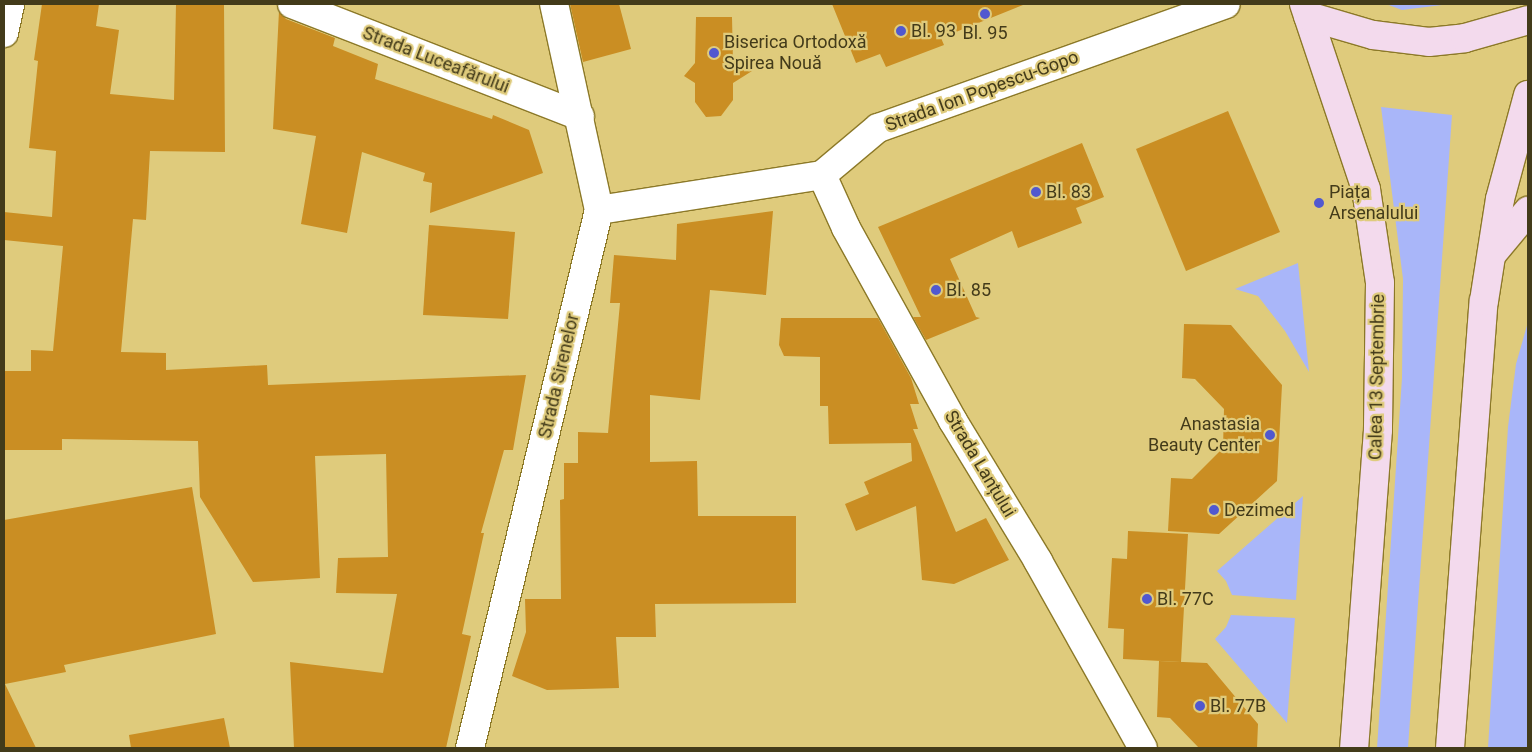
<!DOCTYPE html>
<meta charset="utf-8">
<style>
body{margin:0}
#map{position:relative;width:1532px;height:752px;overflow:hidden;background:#dfcb7c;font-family:Roboto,sans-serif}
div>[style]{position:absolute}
.green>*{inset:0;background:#a9b6f9}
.building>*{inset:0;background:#ca8e23}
.roads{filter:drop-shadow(1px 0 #8c7928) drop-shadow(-1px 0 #8c7928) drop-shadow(0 1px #8c7928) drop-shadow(0 -1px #8c7928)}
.street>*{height:28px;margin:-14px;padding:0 14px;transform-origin:14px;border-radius:14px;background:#fff}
.secondary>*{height:28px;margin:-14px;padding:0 14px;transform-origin:14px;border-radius:14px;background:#f3daed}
.dots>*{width:14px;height:14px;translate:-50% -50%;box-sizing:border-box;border:2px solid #dfcb7c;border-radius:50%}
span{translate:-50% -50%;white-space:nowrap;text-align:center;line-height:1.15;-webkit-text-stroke:4.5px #dfcb7c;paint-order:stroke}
.poi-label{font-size:18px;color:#433b1a}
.left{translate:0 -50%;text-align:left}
.right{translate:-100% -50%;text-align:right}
.street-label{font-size:18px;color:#433b1a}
.frame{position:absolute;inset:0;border:5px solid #433b1a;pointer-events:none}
</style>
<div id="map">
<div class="green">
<div style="clip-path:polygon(1386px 4px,1450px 4px,1402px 10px)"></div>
<div style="clip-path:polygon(1381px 107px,1452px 115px,1408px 748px,1377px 748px,1402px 378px,1403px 279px)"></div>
<div style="clip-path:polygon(1298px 263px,1309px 372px,1285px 331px,1258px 296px,1235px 289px)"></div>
<div style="clip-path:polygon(1528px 322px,1528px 748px,1488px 748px,1508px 427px,1516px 364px)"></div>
<div style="clip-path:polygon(1303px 496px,1296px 600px,1232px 595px,1226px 581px,1217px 571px)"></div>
<div style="clip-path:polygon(1231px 615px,1295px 618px,1287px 723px,1215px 639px,1226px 627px)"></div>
</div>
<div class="building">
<div style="clip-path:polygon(42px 4px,99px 4px,96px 26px,119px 30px,110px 94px,174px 100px,176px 4px,224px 4px,225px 152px,150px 151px,146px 220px,133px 219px,121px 352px,166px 353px,166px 370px,267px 365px,268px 385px,526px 375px,513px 450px,504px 450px,481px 533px,484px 533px,462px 634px,471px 636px,446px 748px,294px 748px,290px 662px,383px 673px,397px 594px,336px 593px,338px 558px,388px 557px,386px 454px,315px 456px,320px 578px,253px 582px,200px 497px,198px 441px,62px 439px,62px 450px,4px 450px,4px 371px,31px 371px,31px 350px,53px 351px,63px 246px,4px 240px,4px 212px,52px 217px,56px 151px,29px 148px,38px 61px,34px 60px)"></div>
<div style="clip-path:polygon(570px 4px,619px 4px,631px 49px,583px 62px)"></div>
<div style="clip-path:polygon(832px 4px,1023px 4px,1023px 5px,941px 38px,944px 45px,886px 67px,880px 54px,856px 63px)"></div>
<div style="clip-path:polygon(279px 11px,286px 19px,335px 38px,333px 46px,378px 64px,375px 79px,492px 119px,493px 115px,529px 130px,543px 173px,430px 213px,432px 183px,423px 181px,425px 173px,362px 152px,347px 233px,301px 224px,316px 136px,273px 129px)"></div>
<div style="clip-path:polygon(696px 17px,732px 17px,733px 63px,752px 71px,733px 83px,733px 100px,721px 116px,706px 117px,695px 102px,695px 83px,684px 76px,695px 63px)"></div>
<div style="clip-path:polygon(1228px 111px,1280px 232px,1186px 271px,1136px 149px)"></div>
<div style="clip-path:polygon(1082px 143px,1104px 197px,1076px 208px,1082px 223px,1018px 248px,1012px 231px,950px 259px,976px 317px,980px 318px,926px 340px,913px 317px,921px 317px,878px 227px)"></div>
<div style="clip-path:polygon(773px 211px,766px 295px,710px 290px,700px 400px,650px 395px,650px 462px,697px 461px,698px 516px,796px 516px,796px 603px,655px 604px,656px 637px,616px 637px,619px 688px,547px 690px,512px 676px,526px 632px,525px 599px,561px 599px,560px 500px,564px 499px,564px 463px,578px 463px,578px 432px,608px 433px,620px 303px,610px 303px,614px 255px,676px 260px,677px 224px)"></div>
<div style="clip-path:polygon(429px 225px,515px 232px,508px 319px,423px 315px)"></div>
<div style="clip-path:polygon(781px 318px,878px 318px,911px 378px,919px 404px,910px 404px,918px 429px,913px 429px,956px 532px,986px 518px,1009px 560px,954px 584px,922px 580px,916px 506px,856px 531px,845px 504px,869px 494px,864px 482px,912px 461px,911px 443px,829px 444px,828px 406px,820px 406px,820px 357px,784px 356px,779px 345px)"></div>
<div style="clip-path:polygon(1184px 324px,1231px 325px,1282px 385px,1277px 481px,1219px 534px,1168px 531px,1171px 478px,1192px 479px,1223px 448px,1224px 409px,1195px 379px,1182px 378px)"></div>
<div style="clip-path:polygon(192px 487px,216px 634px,64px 665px,66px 672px,5px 684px,36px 748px,4px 748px,4px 520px)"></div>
<div style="clip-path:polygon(1128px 531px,1188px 534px,1181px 662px,1123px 659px,1124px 629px,1108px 628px,1112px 558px,1127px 559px)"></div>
<div style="clip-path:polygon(1159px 661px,1207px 663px,1258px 724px,1257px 748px,1199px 748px,1170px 718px,1157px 717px)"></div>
<div style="clip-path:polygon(224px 718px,230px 748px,131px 748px,129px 735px)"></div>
</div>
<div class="roads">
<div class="street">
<div style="left:292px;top:4px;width:309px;rotate:21.3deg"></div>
<div style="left:4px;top:33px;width:30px;rotate:-78deg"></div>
<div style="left:822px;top:175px;width:58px;rotate:65.6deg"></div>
<div style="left:846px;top:228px;width:221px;rotate:61deg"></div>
<div style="left:953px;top:421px;width:164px;rotate:58.7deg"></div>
<div style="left:1038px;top:561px;width:214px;rotate:60.7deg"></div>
<div style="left:599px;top:210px;width:226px;rotate:-8.9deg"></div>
<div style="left:822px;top:175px;width:73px;rotate:-40deg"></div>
<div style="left:878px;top:128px;width:369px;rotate:-19.6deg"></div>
<div style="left:470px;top:748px;width:553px;rotate:-76.52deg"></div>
<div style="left:599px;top:210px;width:211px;rotate:-102.3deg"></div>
</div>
<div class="secondary">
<div style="left:1304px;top:4px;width:195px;rotate:71.5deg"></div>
<div style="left:1366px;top:189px;width:95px;rotate:81.5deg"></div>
<div style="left:1380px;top:283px;width:147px;rotate:90.8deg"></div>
<div style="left:1378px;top:430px;width:319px;rotate:94.3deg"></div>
<div style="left:1308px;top:16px;width:68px;rotate:16.3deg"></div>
<div style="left:1373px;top:35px;width:56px;rotate:7.1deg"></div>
<div style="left:1429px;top:42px;width:36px;rotate:-6deg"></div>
<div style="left:1465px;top:38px;width:66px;rotate:-15.9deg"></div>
<div style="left:1493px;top:253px;width:55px;rotate:-50.2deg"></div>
<div style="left:1450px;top:748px;width:448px;rotate:-85.7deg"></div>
<div style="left:1484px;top:301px;width:103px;rotate:-81.1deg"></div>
<div style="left:1500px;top:199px;width:108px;rotate:-74.9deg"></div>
</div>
</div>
<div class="dots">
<div style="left:985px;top:14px;background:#5158cf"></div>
<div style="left:901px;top:31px;background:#5158cf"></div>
<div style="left:714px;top:53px;background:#5158cf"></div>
<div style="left:1036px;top:192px;background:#5158cf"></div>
<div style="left:1319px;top:203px;background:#5158cf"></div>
<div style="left:936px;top:290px;background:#5158cf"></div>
<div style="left:1270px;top:435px;background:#5158cf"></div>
<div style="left:1214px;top:510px;background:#5158cf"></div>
<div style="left:1147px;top:599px;background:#5158cf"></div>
<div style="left:1200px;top:706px;background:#5158cf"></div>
</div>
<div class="poi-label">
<span class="left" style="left:911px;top:31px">Bl. 93</span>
<span style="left:985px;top:33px">Bl. 95</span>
<span class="left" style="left:724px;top:53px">Biserica Ortodoxă<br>Spirea Nouă</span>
<span class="left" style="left:1046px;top:192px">Bl. 83</span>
<span class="left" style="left:1329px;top:203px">Piața<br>Arsenalului</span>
<span class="left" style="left:946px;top:290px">Bl. 85</span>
<span class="right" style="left:1260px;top:435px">Anastasia<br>Beauty Center</span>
<span class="left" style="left:1224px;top:510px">Dezimed</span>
<span class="left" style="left:1157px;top:599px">Bl. 77C</span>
<span class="left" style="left:1210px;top:706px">Bl. 77B</span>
</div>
<div class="street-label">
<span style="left:436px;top:60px;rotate:21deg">Strada Luceafărului</span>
<span style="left:982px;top:91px;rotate:-20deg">Strada Ion Popescu-Gopo</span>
<span style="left:559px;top:376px;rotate:-77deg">Strada Sirenelor</span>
<span style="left:1377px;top:377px;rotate:-89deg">Calea 13 Septembrie</span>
<span style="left:980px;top:464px;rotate:59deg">Strada Lanțului</span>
</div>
<div class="frame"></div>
</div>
